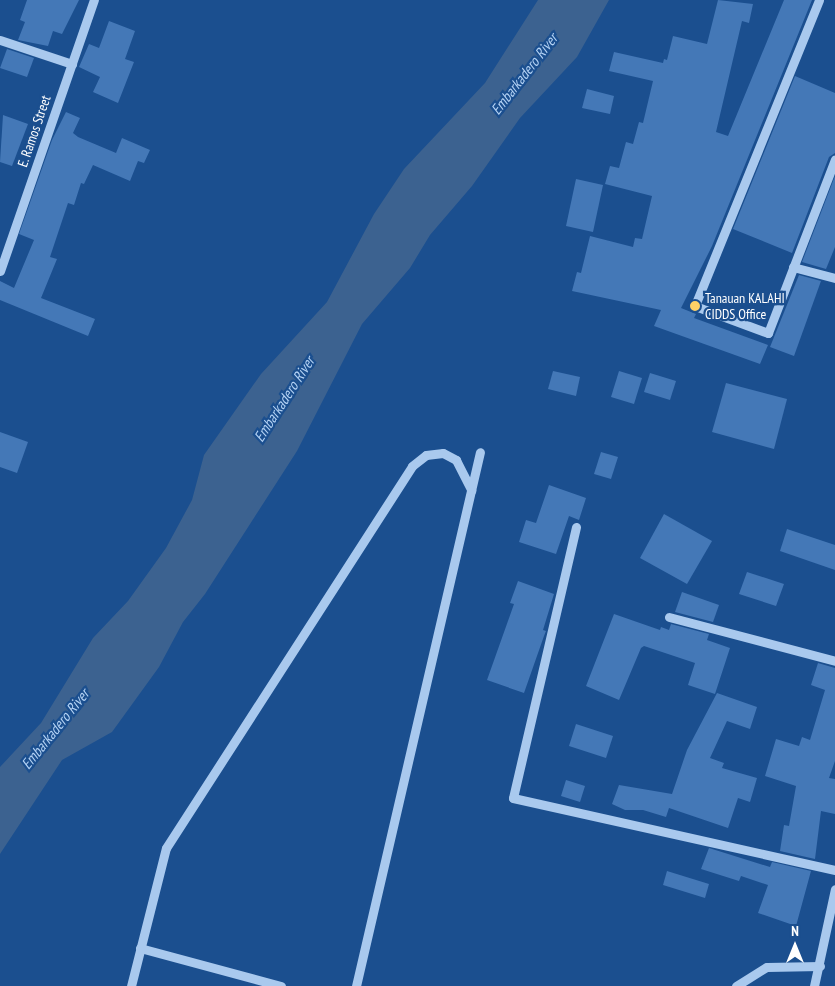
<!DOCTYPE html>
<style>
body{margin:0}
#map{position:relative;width:835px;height:986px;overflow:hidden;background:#1b4f8f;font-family:"PT Sans Narrow",sans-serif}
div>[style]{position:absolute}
.water>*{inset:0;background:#3c6290}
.building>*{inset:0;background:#4478b7}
.minor>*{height:9px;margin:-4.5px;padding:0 4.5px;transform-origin:4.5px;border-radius:4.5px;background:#a9c9ee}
.dots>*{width:14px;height:14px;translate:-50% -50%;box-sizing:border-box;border:2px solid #1b4f8f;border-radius:50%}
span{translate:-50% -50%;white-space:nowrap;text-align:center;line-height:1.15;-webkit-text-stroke:4.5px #1b4f8f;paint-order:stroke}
.street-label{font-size:14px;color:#fff}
.poi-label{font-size:14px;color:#fff}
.left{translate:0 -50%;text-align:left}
.water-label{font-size:15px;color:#b5d3f5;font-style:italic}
.north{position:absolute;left:770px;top:921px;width:50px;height:50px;-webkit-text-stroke:4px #1b4f8f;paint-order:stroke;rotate:0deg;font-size:14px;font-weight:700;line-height:20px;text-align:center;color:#fff}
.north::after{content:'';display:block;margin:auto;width:18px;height:22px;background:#fff;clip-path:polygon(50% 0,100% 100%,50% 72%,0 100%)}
</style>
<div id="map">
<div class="water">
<div style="clip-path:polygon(538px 0,609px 0,577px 57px,520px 118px,472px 186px,430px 235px,410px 268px,362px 324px,297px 451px,205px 594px,183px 622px,159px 667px,112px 732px,62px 760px,0 854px,0 767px,41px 723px,93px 638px,128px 601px,166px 548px,192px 500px,204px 455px,261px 374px,327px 302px,374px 214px,404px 169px,485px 83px)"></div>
</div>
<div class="building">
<div style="clip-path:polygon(27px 0,79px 0,62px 34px,53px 31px,48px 46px,18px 40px,25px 22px,20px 20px)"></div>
<div style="clip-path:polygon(718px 0,753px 4px,749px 23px,742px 21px,716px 132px,728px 136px,784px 0,812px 0,712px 246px,681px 308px,696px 314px,694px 318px,768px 345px,760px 364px,654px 326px,661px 310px,572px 291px,577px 272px,581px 273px,590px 236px,633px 247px,635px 238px,642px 239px,652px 196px,605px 184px,610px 166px,619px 168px,626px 142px,633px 144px,639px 122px,643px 123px,653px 81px,609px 71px,614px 52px,663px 63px,664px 59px,667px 60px,673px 36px,707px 44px)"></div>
<div style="clip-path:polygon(109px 21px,135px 31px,125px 59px,134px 62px,118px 103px,93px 92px,100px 77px,79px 67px,89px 44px,99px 48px)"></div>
<div style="clip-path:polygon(7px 49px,34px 58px,27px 77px,0 68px)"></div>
<div style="clip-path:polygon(795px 76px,835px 93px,835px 153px,829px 157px,792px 253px,733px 229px)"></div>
<div style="clip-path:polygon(587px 89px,614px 96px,610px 114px,582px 108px)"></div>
<div style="clip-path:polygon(66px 112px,80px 118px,73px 133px,78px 137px,116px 153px,122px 138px,150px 150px,144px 163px,138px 161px,130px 181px,93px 165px,84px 184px,81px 183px,74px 205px,68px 203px,50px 257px,57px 259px,41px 298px,95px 319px,88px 336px,0 300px,0 281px,14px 288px,34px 240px,19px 234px,52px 140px)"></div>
<div style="clip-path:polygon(3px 115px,28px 124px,12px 166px,0 162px)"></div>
<div style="clip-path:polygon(835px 176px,835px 247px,826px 269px,802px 262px)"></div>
<div style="clip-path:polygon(576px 179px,603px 185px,593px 232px,566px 226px)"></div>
<div style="clip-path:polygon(799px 275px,821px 281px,794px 356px,770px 347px)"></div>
<div style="clip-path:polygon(553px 371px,580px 377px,576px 396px,548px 389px)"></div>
<div style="clip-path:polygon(619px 371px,642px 378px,634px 404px,611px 397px)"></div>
<div style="clip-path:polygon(650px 373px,676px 381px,670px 400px,644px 392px)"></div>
<div style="clip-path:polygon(726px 383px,787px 399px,774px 449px,712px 432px)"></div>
<div style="clip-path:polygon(0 432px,28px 442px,17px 473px,0 467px)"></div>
<div style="clip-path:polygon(601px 452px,618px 457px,611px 479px,594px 474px)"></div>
<div style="clip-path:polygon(549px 485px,586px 498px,579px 520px,569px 516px,556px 554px,519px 542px,526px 520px,536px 523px)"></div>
<div style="clip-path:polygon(664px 514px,712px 541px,687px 584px,640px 558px)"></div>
<div style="clip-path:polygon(787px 529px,835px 545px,835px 570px,780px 551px)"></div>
<div style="clip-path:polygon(747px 572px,784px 584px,776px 606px,739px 594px)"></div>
<div style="clip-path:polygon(518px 581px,554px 594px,543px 630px,546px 631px,544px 636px,524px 693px,487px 680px,514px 604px,510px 603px)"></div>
<div style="clip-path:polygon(682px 592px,719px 605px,713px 622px,675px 612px)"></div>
<div style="clip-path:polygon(614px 614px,660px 630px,661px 627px,669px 630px,671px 624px,709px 634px,707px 640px,730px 648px,715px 694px,688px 685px,695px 663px,644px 646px,641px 648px,619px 700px,586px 686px)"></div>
<div style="clip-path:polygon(818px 663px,835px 668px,835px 761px,829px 778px,835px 779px,835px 814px,821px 811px,815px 859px,780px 851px,784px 825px,789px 826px,796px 786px,765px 776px,776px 739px,799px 746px,802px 737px,810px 740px,825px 690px,811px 685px)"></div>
<div style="clip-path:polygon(717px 693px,757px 707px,750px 729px,727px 721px,710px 758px,724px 763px,722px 768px,757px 778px,750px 802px,738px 798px,728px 828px,669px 808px,666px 817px,643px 810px,625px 810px,612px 804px,619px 785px,672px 794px,687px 750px)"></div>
<div style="clip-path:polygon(576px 724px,613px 736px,606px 758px,569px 746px)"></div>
<div style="clip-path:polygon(566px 780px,585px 786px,580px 802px,561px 796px)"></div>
<div style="clip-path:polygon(709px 848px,770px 867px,772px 862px,811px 871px,796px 926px,758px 913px,768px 885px,741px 876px,739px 881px,701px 869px)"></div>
<div style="clip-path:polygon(667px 871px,709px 884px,705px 898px,663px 885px)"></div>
</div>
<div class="minor">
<div style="left:819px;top:0;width:330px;rotate:112.1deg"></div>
<div style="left:695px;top:306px;width:78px;rotate:20.3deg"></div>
<div style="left:768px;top:333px;width:186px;rotate:-68.9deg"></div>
<div style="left:0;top:40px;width:76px;rotate:18.4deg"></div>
<div style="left:793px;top:267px;width:43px;rotate:14.7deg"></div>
<div style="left:0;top:271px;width:287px;rotate:-70.9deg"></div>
<div style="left:576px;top:527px;width:278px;rotate:103.1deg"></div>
<div style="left:513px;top:798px;width:330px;rotate:12.6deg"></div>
<div style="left:669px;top:617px;width:172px;rotate:14.8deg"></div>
<div style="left:140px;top:948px;width:146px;rotate:15.1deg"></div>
<div style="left:131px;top:986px;width:142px;rotate:-75.8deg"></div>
<div style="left:166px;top:848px;width:454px;rotate:-57.2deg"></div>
<div style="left:412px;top:466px;width:18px;rotate:-38deg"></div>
<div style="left:426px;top:455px;width:17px;rotate:-7deg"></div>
<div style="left:443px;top:453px;width:15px;rotate:28deg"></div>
<div style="left:456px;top:460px;width:34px;rotate:63deg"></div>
<div style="left:356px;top:986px;width:548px;rotate:-76.93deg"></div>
<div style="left:736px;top:986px;width:36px;rotate:-32deg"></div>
<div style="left:767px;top:967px;width:53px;rotate:-1.1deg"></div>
<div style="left:814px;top:986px;width:99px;rotate:-77.8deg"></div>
</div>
<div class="dots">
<div style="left:695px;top:306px;background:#ffd166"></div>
</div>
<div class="street-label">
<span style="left:34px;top:131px;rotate:-71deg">E. Ramos Street</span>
</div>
<div class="poi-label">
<span class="left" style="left:705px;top:306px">Tanauan KALAHI<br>CIDDS Office</span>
</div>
<div class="water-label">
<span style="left:524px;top:74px;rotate:-52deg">Embarkadero River</span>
<span style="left:284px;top:399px;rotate:-57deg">Embarkadero River</span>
<span style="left:55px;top:729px;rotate:-51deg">Embarkadero River</span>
</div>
<div class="north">N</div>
</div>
